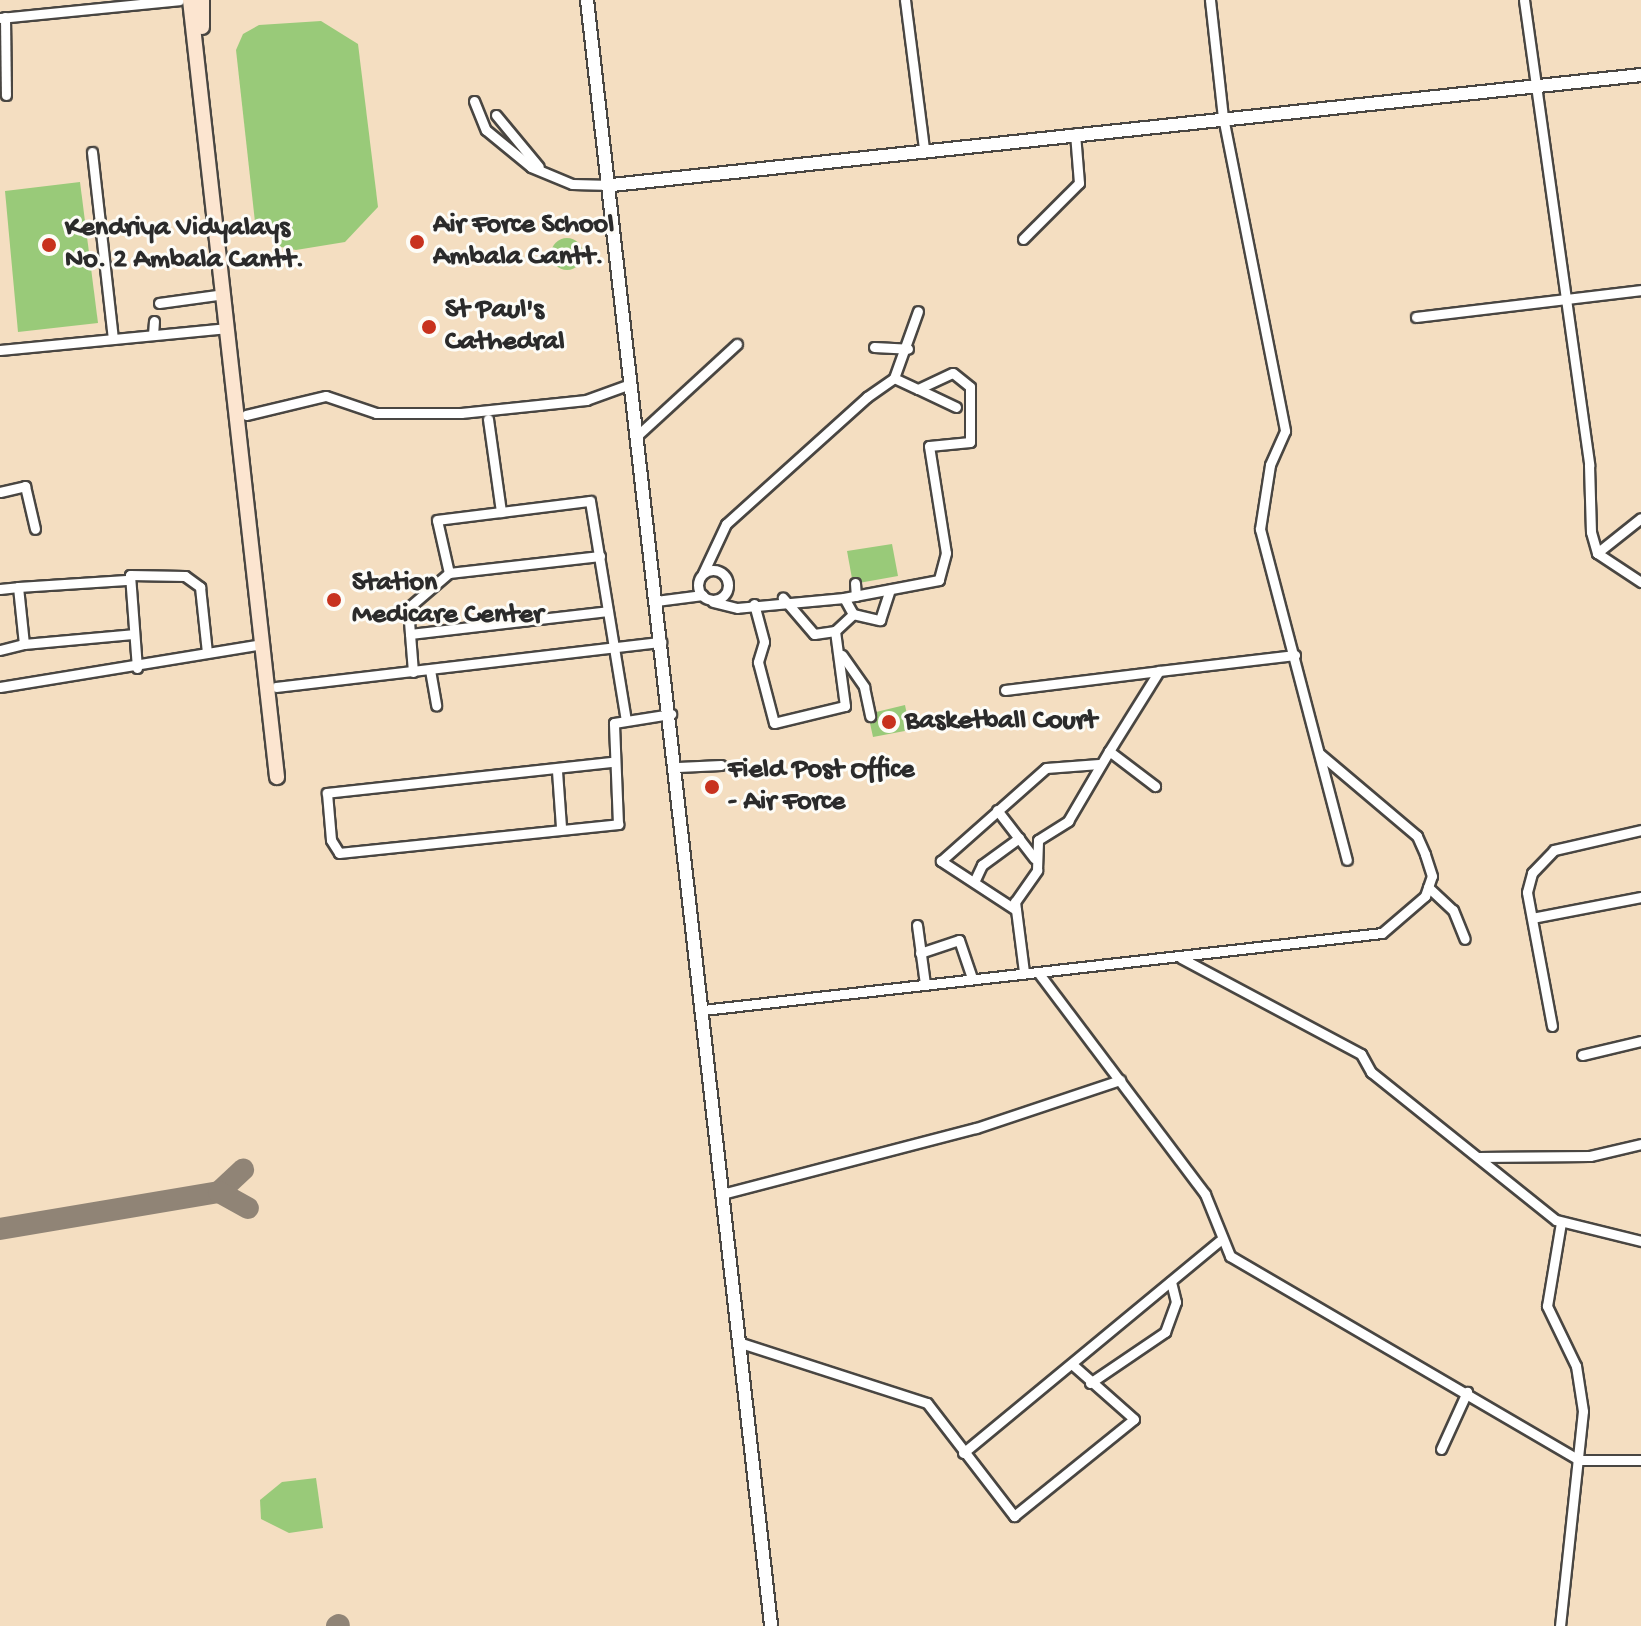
<!DOCTYPE html>
<style>
body{margin:0}
#map{position:relative;width:1641px;height:1626px;overflow:hidden;background:#f4dec1;font-family:"Gochi Hand",sans-serif}
div>[style]{position:absolute}
.green>*{inset:0;background:#99ca79}
.round{border-radius:50%}
.taxiway>*{height:22px;margin:-11px;padding:0 11px;transform-origin:11px;border-radius:11px;background:#908476}
.roads{filter:drop-shadow(2px 0 #494642) drop-shadow(-2px 0 #494642) drop-shadow(0 2px #494642) drop-shadow(0 -2px #494642)}
.minor>*{height:9px;margin:-4.5px;padding:0 4.5px;transform-origin:4.5px;border-radius:4.5px;background:#fff}
.minor>.ring{margin:-4.5px;padding:0;box-sizing:content-box;background:none;border:9px solid #fff;border-radius:50%}
.tertiary>*{height:12px;margin:-6px;padding:0 6px;transform-origin:6px;border-radius:6px;background:#fff}
.secondary>*{height:14px;margin:-7px;padding:0 7px;transform-origin:7px;border-radius:7px;background:#fce5d0}
.dots>*{width:22px;height:22px;translate:-50% -50%;box-sizing:border-box;border:4px solid #fdfcf7;border-radius:50%}
span{translate:-50% -50%;white-space:nowrap;text-align:center;line-height:1.15;-webkit-text-stroke:6px #fdfcf7;paint-order:stroke}
.poi-label{font-size:28px;color:#2b2b2b;font-weight:700}
.left{translate:0 -50%;text-align:left}
</style>
<div id="map">
<div class="green">
<div style="clip-path:polygon(321px 21px,358px 44px,378px 207px,345px 242px,296px 250px,281px 247px,255px 222px,236px 50px,243px 34px,259px 25px)"></div>
<div style="clip-path:polygon(80px 182px,98px 323px,18px 332px,5px 191px)"></div>
<div class="round" style="left:551px;top:238px;width:32px;height:32px"></div>
<div style="clip-path:polygon(892px 544px,898px 576px,853px 584px,847px 551px)"></div>
<div style="clip-path:polygon(905px 705px,910px 730px,873px 737px,868px 714px)"></div>
<div style="clip-path:polygon(316px 1478px,323px 1528px,289px 1533px,261px 1519px,260px 1500px,282px 1482px)"></div>
</div>
<div class="taxiway">
<div style="left:219px;top:1192px;width:33px;rotate:-43deg"></div>
<div style="left:0;top:1229px;width:222px;rotate:-9.6deg"></div>
<div style="left:219px;top:1192px;width:33px;rotate:29deg"></div>
<div style="left:337px;top:1626px;width:2px;rotate:-27deg"></div>
</div>
<div class="roads">
<div class="minor">
<div style="left:905px;top:0;width:150px;rotate:82.7deg"></div>
<div style="left:1210px;top:0;width:118px;rotate:83.7deg"></div>
<div style="left:1223px;top:117px;width:320px;rotate:78.8deg"></div>
<div style="left:1285px;top:431px;width:37px;rotate:114deg"></div>
<div style="left:1270px;top:465px;width:65px;rotate:98.9deg"></div>
<div style="left:1260px;top:529px;width:342px;rotate:75.3deg"></div>
<div style="left:1524px;top:0;width:470px;rotate:82deg"></div>
<div style="left:1589px;top:465px;width:67px;rotate:88.3deg"></div>
<div style="left:1591px;top:532px;width:22px;rotate:74deg"></div>
<div style="left:1597px;top:553px;width:53px;rotate:33.4deg"></div>
<div style="left:5px;top:17px;width:78px;rotate:89.3deg"></div>
<div style="left:0;top:18px;width:180px;rotate:-5.7deg"></div>
<div style="left:474px;top:101px;width:31px;rotate:68deg"></div>
<div style="left:486px;top:130px;width:58px;rotate:39.4deg"></div>
<div style="left:531px;top:167px;width:44px;rotate:22.5deg"></div>
<div style="left:572px;top:184px;width:40px;rotate:1.4deg"></div>
<div style="left:496px;top:115px;width:67px;rotate:50.4deg"></div>
<div style="left:92px;top:152px;width:188px;rotate:83.6deg"></div>
<div style="left:1023px;top:239px;width:79px;rotate:-45deg"></div>
<div style="left:1079px;top:183px;width:50px;rotate:-94.6deg"></div>
<div style="left:159px;top:303px;width:66px;rotate:-7.9deg"></div>
<div style="left:1416px;top:317px;width:227px;rotate:-6.8deg"></div>
<div style="left:153px;top:335px;width:14px;rotate:-86deg"></div>
<div style="left:874px;top:347px;width:34px;rotate:3deg"></div>
<div style="left:0;top:350px;width:229px;rotate:-5.5deg"></div>
<div style="left:894px;top:378px;width:71px;rotate:-70.3deg"></div>
<div style="left:918px;top:389px;width:42px;rotate:25.3deg"></div>
<div style="left:246px;top:415px;width:82px;rotate:-13.4deg"></div>
<div style="left:326px;top:396px;width:53px;rotate:18.8deg"></div>
<div style="left:376px;top:413px;width:85px"></div>
<div style="left:461px;top:413px;width:126px;rotate:-5.9deg"></div>
<div style="left:586px;top:400px;width:47px;rotate:-20deg"></div>
<div style="left:488px;top:419px;width:94px;rotate:82deg"></div>
<div style="left:639px;top:434px;width:133px;rotate:-42.6deg"></div>
<div style="left:0;top:492px;width:26px;rotate:-13deg"></div>
<div style="left:25px;top:486px;width:44px;rotate:76.9deg"></div>
<div style="left:1597px;top:553px;width:56px;rotate:-38.5deg"></div>
<div class="ring" style="left:698px;top:570px;width:21px;height:21px"></div>
<div style="left:449px;top:573px;width:152px;rotate:-6.4deg"></div>
<div style="left:703px;top:573px;width:54px;rotate:-64.9deg"></div>
<div style="left:726px;top:524px;width:190px;rotate:-42deg"></div>
<div style="left:867px;top:397px;width:33px;rotate:-35deg"></div>
<div style="left:894px;top:378px;width:26px;rotate:25deg"></div>
<div style="left:918px;top:389px;width:38px;rotate:-25deg"></div>
<div style="left:953px;top:373px;width:22px;rotate:39deg"></div>
<div style="left:970px;top:387px;width:55px;rotate:90deg"></div>
<div style="left:970px;top:442px;width:41px;rotate:174.4deg"></div>
<div style="left:929px;top:446px;width:108px;rotate:81deg"></div>
<div style="left:946px;top:553px;width:28px;rotate:105deg"></div>
<div style="left:939px;top:580px;width:97px;rotate:169.3deg"></div>
<div style="left:844px;top:598px;width:107px;rotate:174.7deg"></div>
<div style="left:737px;top:608px;width:25px;rotate:-166deg"></div>
<div style="left:126px;top:580px;width:108px;rotate:176.3deg"></div>
<div style="left:18px;top:587px;width:57px;rotate:84deg"></div>
<div style="left:24px;top:644px;width:109px;rotate:-5.2deg"></div>
<div style="left:855px;top:583px;width:13px;rotate:86deg"></div>
<div style="left:0;top:589px;width:18px;rotate:-6deg"></div>
<div style="left:656px;top:601px;width:47px;rotate:-7.3deg"></div>
<div style="left:754px;top:604px;width:39px;rotate:75deg"></div>
<div style="left:764px;top:642px;width:21px;rotate:107deg"></div>
<div style="left:758px;top:662px;width:63px;rotate:75.3deg"></div>
<div style="left:774px;top:723px;width:73px;rotate:-13.5deg"></div>
<div style="left:845px;top:706px;width:76px;rotate:-97.6deg"></div>
<div style="left:835px;top:631px;width:21px;rotate:172deg"></div>
<div style="left:814px;top:634px;width:48px;rotate:-130.7deg"></div>
<div style="left:853px;top:614px;width:28px;rotate:13deg"></div>
<div style="left:880px;top:620px;width:32px;rotate:-72deg"></div>
<div style="left:835px;top:631px;width:25px;rotate:-43deg"></div>
<div style="left:853px;top:614px;width:18px;rotate:-119deg"></div>
<div style="left:410px;top:634px;width:199px;rotate:-6.6deg"></div>
<div style="left:0;top:650px;width:25px;rotate:-14deg"></div>
<div style="left:842px;top:655px;width:39px;rotate:55deg"></div>
<div style="left:864px;top:687px;width:30px;rotate:78deg"></div>
<div style="left:137px;top:668px;width:93px;rotate:-94.3deg"></div>
<div style="left:130px;top:575px;width:55px;rotate:1deg"></div>
<div style="left:185px;top:576px;width:19px;rotate:36deg"></div>
<div style="left:200px;top:587px;width:66px;rotate:83.9deg"></div>
<div style="left:430px;top:670px;width:36px;rotate:80deg"></div>
<div style="left:1159px;top:671px;width:137px;rotate:-6.7deg"></div>
<div style="left:413px;top:672px;width:64px;rotate:-94.5deg"></div>
<div style="left:408px;top:608px;width:54px;rotate:-40.5deg"></div>
<div style="left:449px;top:573px;width:54px;rotate:-102.8deg"></div>
<div style="left:437px;top:520px;width:154px;rotate:-7.1deg"></div>
<div style="left:590px;top:501px;width:222px;rotate:80.7deg"></div>
<div style="left:0;top:687px;width:266px;rotate:-9.3deg"></div>
<div style="left:276px;top:687px;width:388px;rotate:-6.7deg"></div>
<div style="left:1005px;top:690px;width:155px;rotate:-7deg"></div>
<div style="left:1159px;top:671px;width:94px;rotate:122deg"></div>
<div style="left:611px;top:762px;width:286px;rotate:173.8deg"></div>
<div style="left:327px;top:793px;width:47px;rotate:85.1deg"></div>
<div style="left:331px;top:840px;width:15px;rotate:58deg"></div>
<div style="left:339px;top:853px;width:281px;rotate:-5.9deg"></div>
<div style="left:618px;top:824px;width:101px;rotate:-92.3deg"></div>
<div style="left:614px;top:723px;width:58px;rotate:-9deg"></div>
<div style="left:678px;top:767px;width:43px;rotate:-2.7deg"></div>
<div style="left:557px;top:771px;width:56px;rotate:85.9deg"></div>
<div style="left:997px;top:810px;width:61px;rotate:52.4deg"></div>
<div style="left:974px;top:882px;width:19px;rotate:-65deg"></div>
<div style="left:982px;top:865px;width:46px;rotate:-36.1deg"></div>
<div style="left:1428px;top:887px;width:34px;rotate:43deg"></div>
<div style="left:1453px;top:910px;width:31px;rotate:68deg"></div>
<div style="left:1016px;top:910px;width:90px;rotate:-146.8deg"></div>
<div style="left:941px;top:861px;width:140px;rotate:-41.5deg"></div>
<div style="left:1046px;top:768px;width:53px;rotate:-4.3deg"></div>
<div style="left:1532px;top:918px;width:111px;rotate:-10.9deg"></div>
<div style="left:917px;top:925px;width:60px;rotate:82.3deg"></div>
<div style="left:920px;top:953px;width:41px;rotate:-18.4deg"></div>
<div style="left:959px;top:940px;width:40px;rotate:71.1deg"></div>
<div style="left:1181px;top:958px;width:204px;rotate:28.1deg"></div>
<div style="left:1361px;top:1054px;width:21px;rotate:61deg"></div>
<div style="left:1371px;top:1072px;width:237px;rotate:38.7deg"></div>
<div style="left:1556px;top:1220px;width:88px;rotate:13.9deg"></div>
<div style="left:1024px;top:972px;width:71px;rotate:-97.3deg"></div>
<div style="left:1015px;top:902px;width:39px;rotate:-55deg"></div>
<div style="left:1037px;top:870px;width:30px;rotate:-88deg"></div>
<div style="left:1038px;top:840px;width:36px;rotate:-32deg"></div>
<div style="left:1068px;top:821px;width:81px;rotate:-59.6deg"></div>
<div style="left:1109px;top:751px;width:58px;rotate:37.3deg"></div>
<div style="left:1040px;top:975px;width:274px;rotate:53deg"></div>
<div style="left:1205px;top:1194px;width:67px;rotate:68deg"></div>
<div style="left:1230px;top:1256px;width:404px;rotate:30.3deg"></div>
<div style="left:1579px;top:1460px;width:62px"></div>
<div style="left:703px;top:1010px;width:683px;rotate:-6.47deg"></div>
<div style="left:1382px;top:933px;width:57px;rotate:-40.7deg"></div>
<div style="left:1425px;top:896px;width:21px;rotate:-71deg"></div>
<div style="left:1432px;top:876px;width:23px;rotate:-108deg"></div>
<div style="left:1425px;top:854px;width:20px;rotate:-114deg"></div>
<div style="left:1417px;top:836px;width:127px;rotate:-139.8deg"></div>
<div style="left:1552px;top:1026px;width:136px;rotate:-100.6deg"></div>
<div style="left:1527px;top:892px;width:20px;rotate:-75deg"></div>
<div style="left:1532px;top:873px;width:32px;rotate:-46deg"></div>
<div style="left:1554px;top:850px;width:89px;rotate:-12.9deg"></div>
<div style="left:1582px;top:1055px;width:61px;rotate:-13.3deg"></div>
<div style="left:1478px;top:1157px;width:112px;rotate:-0.5deg"></div>
<div style="left:1590px;top:1156px;width:52px;rotate:-13.2deg"></div>
<div style="left:722px;top:1194px;width:262px;rotate:-14.6deg"></div>
<div style="left:976px;top:1128px;width:152px;rotate:-18.4deg"></div>
<div style="left:741px;top:1343px;width:195px;rotate:17.9deg"></div>
<div style="left:927px;top:1403px;width:143px;rotate:52.4deg"></div>
<div style="left:1014px;top:1516px;width:154px;rotate:-38.9deg"></div>
<div style="left:1134px;top:1419px;width:81px;rotate:-138.5deg"></div>
<div style="left:1090px;top:1383px;width:91px;rotate:-34.2deg"></div>
<div style="left:1165px;top:1332px;width:32px;rotate:-70deg"></div>
<div style="left:1176px;top:1302px;width:21px;rotate:-104deg"></div>
<div style="left:1441px;top:1449px;width:63px;rotate:-65.5deg"></div>
<div style="left:963px;top:1453px;width:332px;rotate:-39.6deg"></div>
<div style="left:1560px;top:1626px;width:216px;rotate:-83.9deg"></div>
<div style="left:1583px;top:1411px;width:46px;rotate:-98.8deg"></div>
<div style="left:1576px;top:1366px;width:67px;rotate:-115.8deg"></div>
<div style="left:1547px;top:1306px;width:85px;rotate:-80.5deg"></div>
</div>
<div class="tertiary">
<div style="left:587px;top:0;width:1636px;rotate:83.54deg"></div>
<div style="left:612px;top:185px;width:1035px;rotate:-6.1deg"></div>
</div>
<div class="secondary">
<div style="left:190px;top:0;width:782px;rotate:83.61deg"></div>
<div style="left:202px;top:27px;width:27px;rotate:-90deg"></div>
</div>
</div>
<div class="dots">
<div style="left:417px;top:242px;background:#c8321e"></div>
<div style="left:49px;top:245px;background:#c8321e"></div>
<div style="left:429px;top:327px;background:#c8321e"></div>
<div style="left:334px;top:600px;background:#c8321e"></div>
<div style="left:889px;top:722px;background:#c8321e"></div>
<div style="left:712px;top:787px;background:#c8321e"></div>
</div>
<div class="poi-label">
<span class="left" style="left:433px;top:242px">Air Force School<br>Ambala Cantt.</span>
<span class="left" style="left:65px;top:245px">Kendriya Vidyalays<br>No. 2 Ambala Cantt.</span>
<span class="left" style="left:445px;top:327px">St Paul's<br>Cathedral</span>
<span class="left" style="left:352px;top:600px">Station<br>Medicare Center</span>
<span class="left" style="left:905px;top:722px">Basketball Court</span>
<span class="left" style="left:728px;top:787px">Field Post Office<br>- Air Force</span>
</div>
</div>
